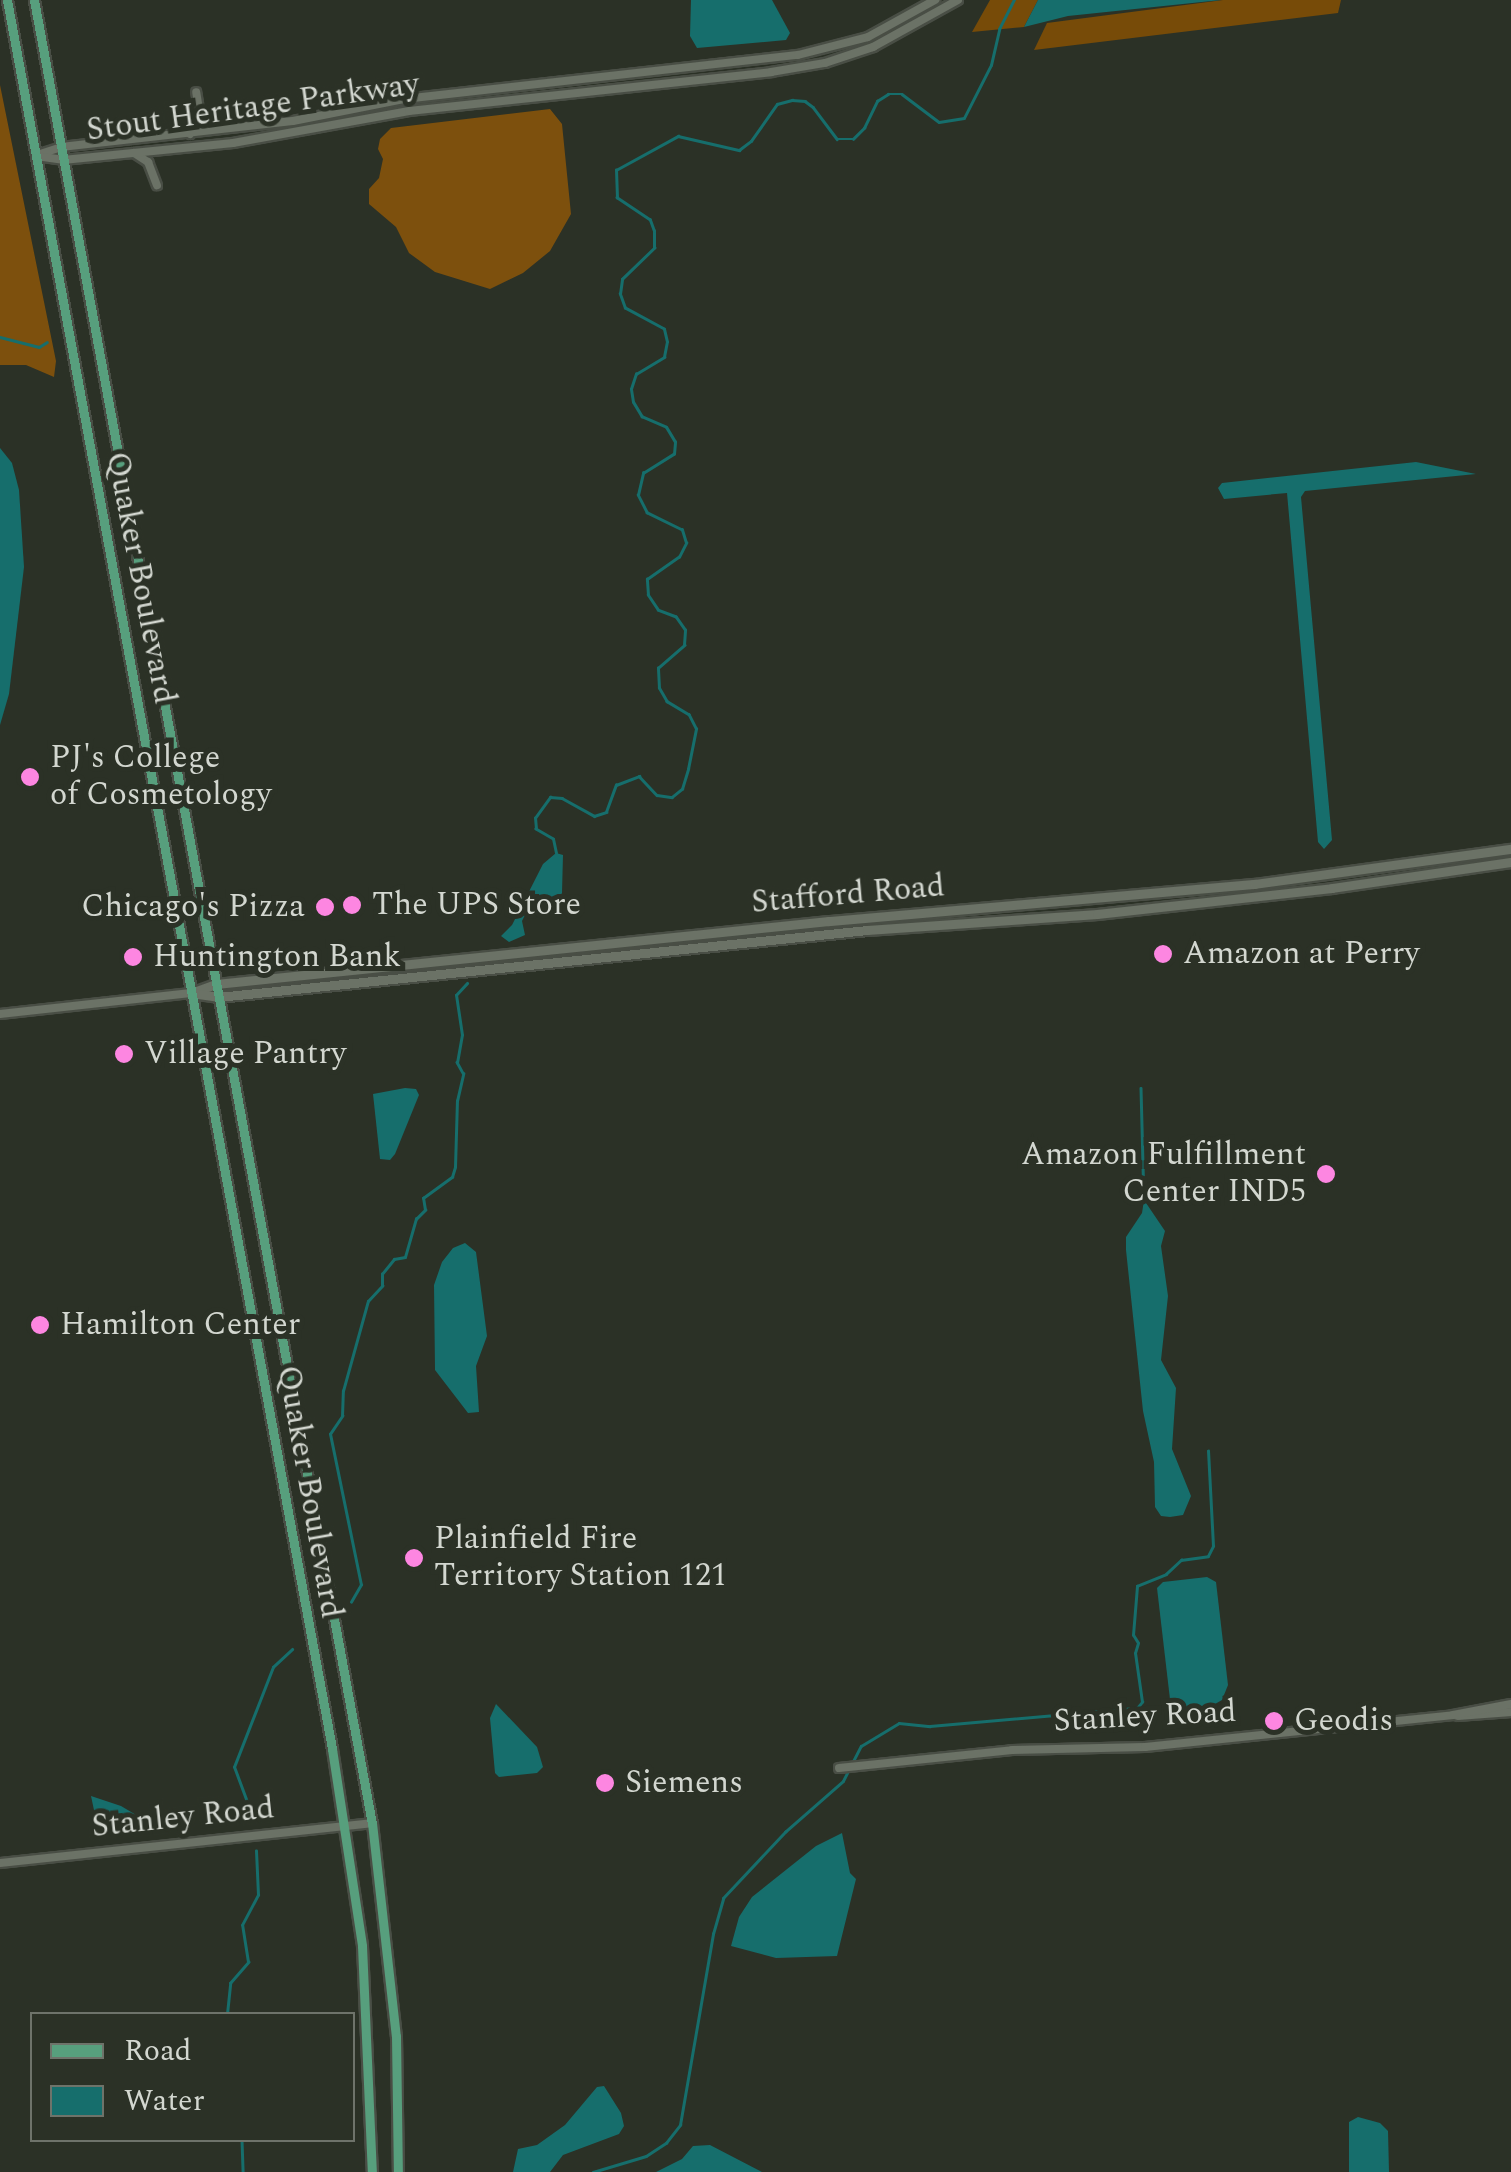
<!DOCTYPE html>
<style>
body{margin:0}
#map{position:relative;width:1511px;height:2172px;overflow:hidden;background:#2b3126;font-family:Spectral,serif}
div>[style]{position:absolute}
.green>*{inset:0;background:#774b08}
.forest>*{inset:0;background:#7d500d}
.water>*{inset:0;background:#166e6c}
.stream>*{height:2.5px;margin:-1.25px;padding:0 1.25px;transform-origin:1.25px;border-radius:1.25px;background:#166e6c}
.roads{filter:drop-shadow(2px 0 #494e45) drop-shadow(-2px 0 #494e45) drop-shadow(0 2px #494e45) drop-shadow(0 -2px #494e45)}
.tertiary>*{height:8px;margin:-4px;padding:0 4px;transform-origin:4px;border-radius:4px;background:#6b7266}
.secondary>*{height:9px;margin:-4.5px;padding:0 4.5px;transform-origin:4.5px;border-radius:4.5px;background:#6b7266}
.primary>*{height:9px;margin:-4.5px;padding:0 4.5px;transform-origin:4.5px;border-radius:4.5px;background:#579f7d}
.dots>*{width:28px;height:28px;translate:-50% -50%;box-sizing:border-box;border:5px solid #2b3126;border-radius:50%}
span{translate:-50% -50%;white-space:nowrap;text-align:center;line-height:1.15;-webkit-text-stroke:10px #2b3126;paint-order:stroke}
.street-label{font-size:32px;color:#d3d7d0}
.poi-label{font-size:32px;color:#d3d7d0}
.left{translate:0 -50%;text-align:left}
.right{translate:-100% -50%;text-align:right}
.legend{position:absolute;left:30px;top:2012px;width:325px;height:130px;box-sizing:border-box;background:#2b3126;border:2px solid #6e736a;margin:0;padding:12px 18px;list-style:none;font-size:30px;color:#d3d7d0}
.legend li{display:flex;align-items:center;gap:20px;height:50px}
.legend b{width:50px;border:2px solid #6e736a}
</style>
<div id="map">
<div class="green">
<div style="clip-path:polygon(990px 0,1038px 0,1024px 27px,972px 32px)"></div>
<div style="clip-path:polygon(1223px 0,1341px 0,1338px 13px,1034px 50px,1047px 23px)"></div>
</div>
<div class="forest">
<div style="clip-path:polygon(0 85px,56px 361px,54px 377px,26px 365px,0 365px)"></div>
<div style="clip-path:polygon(550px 109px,562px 124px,571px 214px,550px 251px,523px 273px,490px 289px,435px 272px,409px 253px,396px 227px,369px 204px,369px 189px,379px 178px,383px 159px,378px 149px,380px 139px,391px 128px)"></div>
</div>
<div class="water">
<div style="clip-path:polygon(691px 0,772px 0,790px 33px,786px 40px,697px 48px,690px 36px)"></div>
<div style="clip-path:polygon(1038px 0,1221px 0,1068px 16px,1024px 27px)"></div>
<div style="clip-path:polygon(0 448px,12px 463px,19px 490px,24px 567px,9px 694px,0 725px)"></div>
<div style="clip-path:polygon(1416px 462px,1476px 474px,1305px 491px,1301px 497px,1332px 840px,1324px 849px,1318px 842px,1287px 493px,1224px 499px,1218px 488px,1222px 483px)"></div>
<div style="clip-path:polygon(556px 853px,563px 855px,562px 893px,556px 903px,530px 905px,522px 921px,525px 935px,509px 942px,501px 936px,512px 925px,543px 864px)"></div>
<div style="clip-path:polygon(405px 1088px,416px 1089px,419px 1095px,395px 1154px,390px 1160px,380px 1159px,373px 1094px)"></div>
<div style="clip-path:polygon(1144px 1200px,1165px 1231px,1161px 1246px,1168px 1296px,1161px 1360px,1176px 1388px,1172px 1449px,1191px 1496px,1183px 1515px,1170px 1517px,1161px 1516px,1155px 1507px,1154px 1462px,1143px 1411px,1126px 1250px,1126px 1237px,1142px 1213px)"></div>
<div style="clip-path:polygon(465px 1243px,476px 1252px,487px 1336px,476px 1366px,479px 1412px,468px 1413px,435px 1370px,434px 1285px,442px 1262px,453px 1248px)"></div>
<div style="clip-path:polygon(1207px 1577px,1216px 1582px,1228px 1685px,1222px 1700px,1208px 1708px,1171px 1708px,1157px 1588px,1163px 1582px)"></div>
<div style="clip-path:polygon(496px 1704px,537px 1747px,543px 1767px,537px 1773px,499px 1777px,495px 1773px,490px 1718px)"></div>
<div style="clip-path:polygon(91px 1796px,121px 1806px,143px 1819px,111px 1830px,98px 1829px)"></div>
<div style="clip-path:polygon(842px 1833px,850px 1873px,856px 1879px,837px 1956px,776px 1958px,731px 1946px,739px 1917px,752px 1897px,816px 1846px)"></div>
<div style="clip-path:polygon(604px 2086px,621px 2113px,624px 2126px,619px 2134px,563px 2155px,550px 2172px,513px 2172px,518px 2149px,537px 2145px,565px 2125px,597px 2087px)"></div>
<div style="clip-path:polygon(1358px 2117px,1380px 2123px,1388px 2131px,1389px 2172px,1349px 2172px,1349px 2122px)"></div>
<div style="clip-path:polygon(710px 2145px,762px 2172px,656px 2172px,682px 2159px,693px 2146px)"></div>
</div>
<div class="stream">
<div style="left:0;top:337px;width:40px;rotate:14.4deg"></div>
<div style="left:39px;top:347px;width:9px;rotate:-32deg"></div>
<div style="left:556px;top:853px;width:14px;rotate:-102deg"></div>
<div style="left:553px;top:839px;width:20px;rotate:-150deg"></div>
<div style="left:536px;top:829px;width:11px;rotate:-95deg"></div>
<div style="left:535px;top:818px;width:26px;rotate:-54deg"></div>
<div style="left:550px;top:797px;width:12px;rotate:5deg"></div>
<div style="left:562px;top:798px;width:37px;rotate:29deg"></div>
<div style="left:594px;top:816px;width:13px;rotate:-18deg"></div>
<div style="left:606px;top:812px;width:29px;rotate:-70deg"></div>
<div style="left:616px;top:785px;width:25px;rotate:-21deg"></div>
<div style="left:639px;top:776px;width:26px;rotate:47deg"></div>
<div style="left:657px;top:795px;width:15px;rotate:8deg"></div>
<div style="left:672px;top:797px;width:13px;rotate:-39deg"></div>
<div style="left:682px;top:789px;width:21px;rotate:-73deg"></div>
<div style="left:688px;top:769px;width:41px;rotate:-78.7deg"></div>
<div style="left:696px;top:729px;width:16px;rotate:-117deg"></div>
<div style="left:689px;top:715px;width:26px;rotate:-149deg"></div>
<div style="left:667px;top:702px;width:16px;rotate:-120deg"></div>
<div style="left:659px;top:688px;width:20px;rotate:-93deg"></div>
<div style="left:658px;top:668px;width:35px;rotate:-41deg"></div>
<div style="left:684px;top:645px;width:15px;rotate:-86deg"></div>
<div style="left:685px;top:630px;width:16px;rotate:-125deg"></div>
<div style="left:676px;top:617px;width:19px;rotate:-159deg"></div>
<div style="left:658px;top:610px;width:18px;rotate:-124deg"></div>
<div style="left:648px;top:595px;width:16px;rotate:-94deg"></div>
<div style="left:647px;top:579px;width:39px;rotate:-35deg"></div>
<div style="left:679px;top:557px;width:16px;rotate:-63deg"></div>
<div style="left:686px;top:543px;width:14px;rotate:-107deg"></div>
<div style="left:682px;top:530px;width:39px;rotate:-154deg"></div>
<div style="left:647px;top:513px;width:20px;rotate:-117deg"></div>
<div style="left:638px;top:495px;width:23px;rotate:-77deg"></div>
<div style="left:643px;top:473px;width:36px;rotate:-32deg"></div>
<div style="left:674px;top:454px;width:12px;rotate:-85deg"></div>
<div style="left:675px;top:442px;width:17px;rotate:-121deg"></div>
<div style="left:666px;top:427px;width:26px;rotate:-157deg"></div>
<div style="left:642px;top:417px;width:17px;rotate:-121deg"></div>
<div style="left:633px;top:402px;width:13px;rotate:-99deg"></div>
<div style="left:631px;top:389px;width:16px;rotate:-72deg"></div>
<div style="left:636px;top:374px;width:33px;rotate:-31deg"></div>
<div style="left:664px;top:357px;width:15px;rotate:-79deg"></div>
<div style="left:667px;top:342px;width:13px;rotate:-103deg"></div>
<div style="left:664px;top:329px;width:44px;rotate:-151.7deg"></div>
<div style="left:625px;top:308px;width:15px;rotate:-110deg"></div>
<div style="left:620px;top:294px;width:15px;rotate:-82deg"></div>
<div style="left:622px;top:279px;width:45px;rotate:-44.1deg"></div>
<div style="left:654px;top:248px;width:17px;rotate:-90deg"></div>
<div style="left:654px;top:231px;width:12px;rotate:-110deg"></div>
<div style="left:650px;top:220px;width:40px;rotate:-146deg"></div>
<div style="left:617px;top:198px;width:28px;rotate:-92deg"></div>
<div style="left:616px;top:170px;width:71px;rotate:-28.7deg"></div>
<div style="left:678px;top:136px;width:63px;rotate:12.9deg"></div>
<div style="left:739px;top:150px;width:15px;rotate:-37deg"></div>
<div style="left:751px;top:141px;width:45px;rotate:-54.9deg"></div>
<div style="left:777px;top:104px;width:16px;rotate:-15deg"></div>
<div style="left:792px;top:100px;width:13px;rotate:4deg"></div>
<div style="left:805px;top:101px;width:10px;rotate:37deg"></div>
<div style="left:813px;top:107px;width:40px;rotate:53deg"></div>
<div style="left:837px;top:139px;width:16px"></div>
<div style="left:853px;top:139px;width:16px;rotate:-45deg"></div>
<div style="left:864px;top:128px;width:30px;rotate:-64deg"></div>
<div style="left:877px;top:101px;width:13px;rotate:-32deg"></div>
<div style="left:888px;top:94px;width:14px"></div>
<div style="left:902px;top:94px;width:46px;rotate:37.1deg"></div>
<div style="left:939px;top:122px;width:25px;rotate:-9deg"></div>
<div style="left:964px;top:118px;width:59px;rotate:-63deg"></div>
<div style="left:991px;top:65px;width:37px;rotate:-77deg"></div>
<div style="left:999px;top:29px;width:33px;rotate:-63deg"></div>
<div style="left:1141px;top:1088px;width:112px;rotate:88.5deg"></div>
<div style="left:351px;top:1602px;width:20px;rotate:-60deg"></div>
<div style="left:361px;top:1585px;width:154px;rotate:-101.6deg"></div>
<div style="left:330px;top:1434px;width:22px;rotate:-56deg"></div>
<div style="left:342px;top:1416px;width:25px;rotate:-88deg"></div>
<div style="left:343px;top:1391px;width:93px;rotate:-74.5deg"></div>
<div style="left:368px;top:1301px;width:21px;rotate:-47deg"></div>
<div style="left:382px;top:1286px;width:12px;rotate:-90deg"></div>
<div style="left:382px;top:1274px;width:19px;rotate:-51deg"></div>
<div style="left:394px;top:1259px;width:11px;rotate:-10deg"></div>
<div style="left:405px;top:1257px;width:40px;rotate:-74deg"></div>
<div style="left:416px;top:1219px;width:13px;rotate:-45deg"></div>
<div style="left:425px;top:1210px;width:12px;rotate:-99deg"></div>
<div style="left:423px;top:1198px;width:36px;rotate:-36deg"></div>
<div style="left:452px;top:1177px;width:10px;rotate:-73deg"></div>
<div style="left:455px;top:1167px;width:66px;rotate:-88.3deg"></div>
<div style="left:457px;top:1101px;width:28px;rotate:-77deg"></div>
<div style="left:463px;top:1074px;width:13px;rotate:-119deg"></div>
<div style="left:457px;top:1063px;width:28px;rotate:-80deg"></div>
<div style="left:462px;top:1035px;width:40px;rotate:-98.5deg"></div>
<div style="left:456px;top:995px;width:16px;rotate:-47deg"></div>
<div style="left:253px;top:1818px;width:54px;rotate:-110.4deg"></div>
<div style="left:234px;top:1767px;width:107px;rotate:-68.7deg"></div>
<div style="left:273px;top:1667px;width:26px;rotate:-43deg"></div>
<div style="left:227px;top:2014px;width:31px;rotate:-84deg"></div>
<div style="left:230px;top:1983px;width:28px;rotate:-49deg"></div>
<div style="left:248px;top:1962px;width:37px;rotate:-99deg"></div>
<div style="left:242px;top:1925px;width:34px;rotate:-62deg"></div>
<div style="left:258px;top:1895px;width:44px;rotate:-92.6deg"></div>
<div style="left:242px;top:2140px;width:32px;rotate:88deg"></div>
<div style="left:593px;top:2172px;width:55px;rotate:-16.8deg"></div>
<div style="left:646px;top:2156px;width:24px;rotate:-33deg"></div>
<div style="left:666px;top:2143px;width:23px;rotate:-52deg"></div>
<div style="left:680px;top:2125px;width:194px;rotate:-80.2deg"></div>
<div style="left:713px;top:1934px;width:37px;rotate:-74deg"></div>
<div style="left:723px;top:1898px;width:91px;rotate:-46.8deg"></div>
<div style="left:785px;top:1832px;width:77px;rotate:-41.3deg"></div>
<div style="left:843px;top:1781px;width:39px;rotate:-63deg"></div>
<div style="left:861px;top:1746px;width:44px;rotate:-31.2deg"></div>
<div style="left:899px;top:1723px;width:31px;rotate:6deg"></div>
<div style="left:930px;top:1726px;width:208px;rotate:-5deg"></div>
<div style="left:1137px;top:1708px;width:8px;rotate:-50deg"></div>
<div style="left:1142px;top:1702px;width:49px;rotate:-98.1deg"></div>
<div style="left:1135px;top:1653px;width:10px;rotate:-73deg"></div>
<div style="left:1138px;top:1643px;width:9px;rotate:-122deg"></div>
<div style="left:1133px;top:1635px;width:49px;rotate:-85.3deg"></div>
<div style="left:1137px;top:1586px;width:31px;rotate:-22deg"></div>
<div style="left:1166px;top:1574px;width:21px;rotate:-43deg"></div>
<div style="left:1181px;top:1560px;width:27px;rotate:-8deg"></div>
<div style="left:1208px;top:1556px;width:11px;rotate:-63deg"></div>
<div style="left:1213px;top:1546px;width:95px;rotate:-93deg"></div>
</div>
<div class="roads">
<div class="tertiary">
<div style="left:190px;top:134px;width:21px;rotate:-61deg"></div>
<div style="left:200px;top:116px;width:24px;rotate:-99deg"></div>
<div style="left:134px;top:153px;width:17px;rotate:33deg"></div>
<div style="left:148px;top:162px;width:25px;rotate:69deg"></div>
<div style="left:40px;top:154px;width:22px;rotate:-18deg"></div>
<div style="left:61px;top:147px;width:233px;rotate:-6.4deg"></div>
<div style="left:293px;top:121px;width:113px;rotate:-11.2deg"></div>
<div style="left:404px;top:99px;width:396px;rotate:-6.4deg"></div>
<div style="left:798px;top:55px;width:72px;rotate:-14.4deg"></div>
<div style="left:868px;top:37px;width:77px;rotate:-28.9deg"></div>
<div style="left:36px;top:156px;width:27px;rotate:8deg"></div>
<div style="left:63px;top:160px;width:171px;rotate:-5.7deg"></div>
<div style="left:233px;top:143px;width:179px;rotate:-10.3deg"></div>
<div style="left:409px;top:111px;width:364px;rotate:-6.1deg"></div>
<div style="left:771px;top:72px;width:55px;rotate:-9.5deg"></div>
<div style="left:825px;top:63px;width:51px;rotate:-18.4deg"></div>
<div style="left:873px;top:47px;width:97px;rotate:-28.9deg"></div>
<div style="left:0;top:1014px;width:192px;rotate:-6.3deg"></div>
<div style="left:1458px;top:1716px;width:53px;rotate:-4.3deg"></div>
<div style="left:839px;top:1768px;width:174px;rotate:-5.9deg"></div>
<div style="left:1012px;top:1750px;width:133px;rotate:-1.3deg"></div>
<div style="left:1145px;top:1747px;width:310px;rotate:-5.9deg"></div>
<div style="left:1453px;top:1715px;width:59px;rotate:-10.7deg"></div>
<div style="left:0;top:1863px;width:374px;rotate:-6.1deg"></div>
</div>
<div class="secondary">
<div style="left:191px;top:993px;width:27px;rotate:-20deg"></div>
<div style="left:216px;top:984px;width:616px;rotate:-5.87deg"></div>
<div style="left:829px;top:921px;width:427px;rotate:-5deg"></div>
<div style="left:1254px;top:884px;width:259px;rotate:-7.8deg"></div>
<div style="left:191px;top:993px;width:27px;rotate:8deg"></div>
<div style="left:218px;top:997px;width:652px;rotate:-5.89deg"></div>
<div style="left:867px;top:930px;width:231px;rotate:-4deg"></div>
<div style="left:1097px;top:914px;width:236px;rotate:-6.3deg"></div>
<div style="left:1332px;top:888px;width:181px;rotate:-8.3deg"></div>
</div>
<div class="primary">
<div style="left:7px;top:0;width:1779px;rotate:79.47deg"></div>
<div style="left:332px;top:1749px;width:199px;rotate:81.3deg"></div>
<div style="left:362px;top:1946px;width:226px;rotate:87.5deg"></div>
<div style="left:34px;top:0;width:1854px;rotate:79.5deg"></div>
<div style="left:372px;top:1823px;width:214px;rotate:83.6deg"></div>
<div style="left:396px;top:2036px;width:136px;rotate:89.2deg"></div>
</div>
</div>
<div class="dots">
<div style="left:30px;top:777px;background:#fd86e1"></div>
<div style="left:352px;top:905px;background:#fd86e1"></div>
<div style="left:325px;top:907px;background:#fd86e1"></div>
<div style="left:1163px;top:954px;background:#fd86e1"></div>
<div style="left:133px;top:957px;background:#fd86e1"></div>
<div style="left:124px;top:1054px;background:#fd86e1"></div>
<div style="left:1326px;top:1174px;background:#fd86e1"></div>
<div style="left:40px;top:1325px;background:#fd86e1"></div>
<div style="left:414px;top:1558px;background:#fd86e1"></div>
<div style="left:1274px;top:1721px;background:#fd86e1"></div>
<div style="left:605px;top:1783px;background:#fd86e1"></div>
</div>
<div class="street-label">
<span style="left:253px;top:108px;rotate:-8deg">Stout Heritage Parkway</span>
<span style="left:140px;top:578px;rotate:79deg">Quaker Boulevard</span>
<span style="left:848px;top:895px;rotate:-5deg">Stafford Road</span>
<span style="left:309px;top:1492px;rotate:80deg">Quaker Boulevard</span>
<span style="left:1145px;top:1717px;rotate:-3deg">Stanley Road</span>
<span style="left:183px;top:1818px;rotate:-6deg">Stanley Road</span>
</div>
<div class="poi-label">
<span class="left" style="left:50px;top:777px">PJ's College<br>of Cosmetology</span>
<span class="left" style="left:372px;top:905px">The UPS Store</span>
<span class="right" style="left:305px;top:907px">Chicago's Pizza</span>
<span class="left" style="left:1183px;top:954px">Amazon at Perry</span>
<span class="left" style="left:153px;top:957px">Huntington Bank</span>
<span class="left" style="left:144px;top:1054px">Village Pantry</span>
<span class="right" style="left:1306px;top:1174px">Amazon Fulfillment<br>Center IND5</span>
<span class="left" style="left:60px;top:1325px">Hamilton Center</span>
<span class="left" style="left:434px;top:1558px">Plainfield Fire<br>Territory Station 121</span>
<span class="left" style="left:1294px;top:1721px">Geodis</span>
<span class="left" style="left:625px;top:1783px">Siemens</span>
</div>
<ul class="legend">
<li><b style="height:12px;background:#579f7d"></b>Road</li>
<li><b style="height:28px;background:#166e6c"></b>Water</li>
</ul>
</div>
